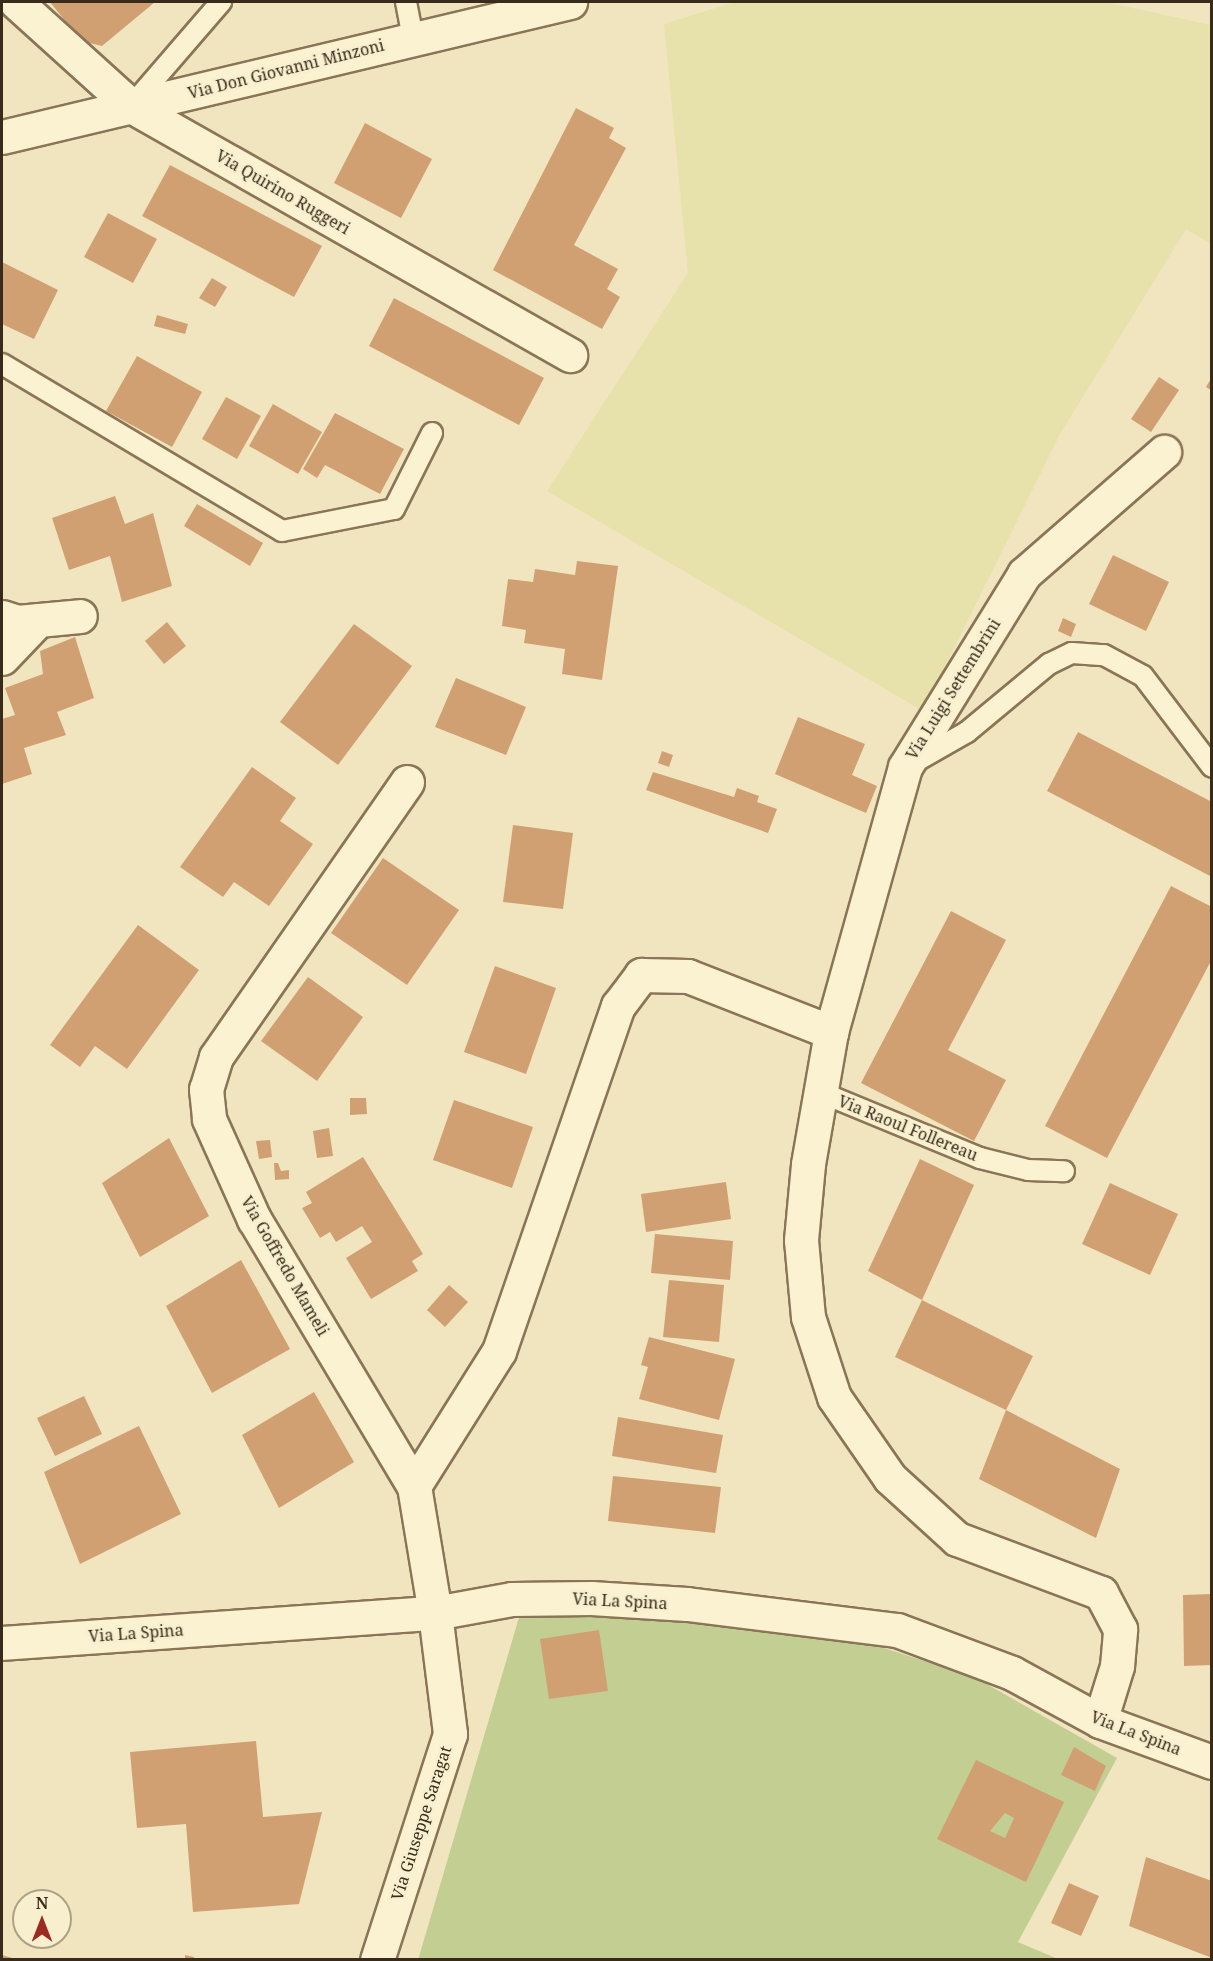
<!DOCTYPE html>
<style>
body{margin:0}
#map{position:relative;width:1213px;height:1961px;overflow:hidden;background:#f0e5be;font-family:"Noto Serif",serif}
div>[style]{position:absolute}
.farmland>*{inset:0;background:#e7e1ab}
.green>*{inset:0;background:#c3cf92}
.building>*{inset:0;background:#d1a072}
.roads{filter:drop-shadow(2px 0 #8a7556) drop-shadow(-2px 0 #8a7556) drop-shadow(0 2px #8a7556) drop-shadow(0 -2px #8a7556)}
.service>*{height:20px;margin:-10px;padding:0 10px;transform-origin:10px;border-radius:10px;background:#fbf2d2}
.minor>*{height:33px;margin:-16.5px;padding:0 16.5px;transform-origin:16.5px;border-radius:16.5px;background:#fbf2d2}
.tertiary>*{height:33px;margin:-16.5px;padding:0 16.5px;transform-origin:16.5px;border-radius:16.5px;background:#fbf2d2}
span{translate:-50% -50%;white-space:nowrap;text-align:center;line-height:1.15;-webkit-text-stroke:5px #f7efce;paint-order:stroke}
.street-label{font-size:16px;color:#382b1b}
.frame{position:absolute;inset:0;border:3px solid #382b1b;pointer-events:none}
.north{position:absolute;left:12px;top:1889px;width:60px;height:60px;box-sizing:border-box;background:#f7efce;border:2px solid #aba186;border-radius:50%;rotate:0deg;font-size:16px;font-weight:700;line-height:24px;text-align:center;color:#382b1b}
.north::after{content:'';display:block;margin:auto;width:21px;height:27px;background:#9d2a22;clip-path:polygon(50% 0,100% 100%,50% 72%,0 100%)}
</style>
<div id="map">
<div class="farmland">
<div style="clip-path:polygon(735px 2px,1105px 2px,1211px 25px,1211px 244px,1186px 229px,1060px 434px,923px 711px,547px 491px,688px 273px,664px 24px)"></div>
</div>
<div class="green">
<div style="clip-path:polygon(520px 1614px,817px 1626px,976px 1678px,1117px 1758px,1018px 1942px,1058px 1959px,418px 1960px)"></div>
</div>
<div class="building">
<div style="clip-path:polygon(50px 2px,155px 2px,102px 46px,81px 41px)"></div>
<div style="clip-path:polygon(576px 108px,614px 128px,609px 138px,626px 148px,574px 245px,618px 269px,607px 289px,620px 297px,602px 329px,493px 270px)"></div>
<div style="clip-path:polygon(365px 123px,432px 159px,401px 218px,334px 183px)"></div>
<div style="clip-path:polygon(170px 165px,322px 246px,294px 297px,142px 216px)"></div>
<div style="clip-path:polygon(108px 213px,157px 239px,133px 283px,84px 257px)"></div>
<div style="clip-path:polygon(2px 262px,58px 290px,34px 339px,2px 324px)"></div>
<div style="clip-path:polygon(212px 278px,227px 287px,215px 307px,199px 298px)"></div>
<div style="clip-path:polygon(394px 298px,544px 378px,519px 425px,369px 346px)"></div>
<div style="clip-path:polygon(157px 315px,188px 324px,185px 334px,154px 326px)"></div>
<div style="clip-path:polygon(137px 356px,202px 392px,172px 447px,106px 411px)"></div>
<div style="clip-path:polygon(1159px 377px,1179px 390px,1151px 432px,1131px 419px)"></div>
<div style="clip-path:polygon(1212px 377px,1212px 391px,1206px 387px)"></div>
<div style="clip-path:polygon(226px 397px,261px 416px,237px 459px,202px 439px)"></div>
<div style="clip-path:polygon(273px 404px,322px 432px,298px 474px,249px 446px)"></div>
<div style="clip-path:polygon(335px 413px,404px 449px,380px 494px,325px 465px,317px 478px,303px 469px)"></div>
<div style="clip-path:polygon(115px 496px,125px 524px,153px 513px,172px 586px,122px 602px,110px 556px,69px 570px,52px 518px)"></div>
<div style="clip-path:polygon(197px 504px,263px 543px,250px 566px,184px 526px)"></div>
<div style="clip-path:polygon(1113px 555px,1169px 582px,1146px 631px,1089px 604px)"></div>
<div style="clip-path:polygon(577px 561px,618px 566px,602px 680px,562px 674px,565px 649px,524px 643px,526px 630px,502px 626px,508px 579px,533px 582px,535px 569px,575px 575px)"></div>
<div style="clip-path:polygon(1063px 618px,1076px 624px,1071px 637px,1058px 631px)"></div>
<div style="clip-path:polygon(167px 622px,186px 646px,164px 664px,145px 641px)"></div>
<div style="clip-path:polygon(354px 624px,412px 666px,338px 765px,280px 722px)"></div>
<div style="clip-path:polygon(75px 637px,94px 698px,57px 712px,66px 735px,24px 748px,32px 774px,2px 784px,2px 719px,15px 715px,5px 688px,43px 674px,40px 651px)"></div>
<div style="clip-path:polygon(456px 678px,526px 707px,506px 755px,435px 727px)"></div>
<div style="clip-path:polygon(798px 717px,865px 744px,852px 775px,877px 786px,866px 813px,775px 774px)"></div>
<div style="clip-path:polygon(1078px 732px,1212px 802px,1212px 877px,1047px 791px)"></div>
<div style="clip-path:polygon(662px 751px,673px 755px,669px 767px,658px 763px)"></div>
<div style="clip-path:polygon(252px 767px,296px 798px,280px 821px,313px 844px,269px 906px,234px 882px,223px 897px,180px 867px)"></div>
<div style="clip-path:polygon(653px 772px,734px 797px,737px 788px,759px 796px,757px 802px,777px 809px,768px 833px,646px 790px)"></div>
<div style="clip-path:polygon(513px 825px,573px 833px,563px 909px,503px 902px)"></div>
<div style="clip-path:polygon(383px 858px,459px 910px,407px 985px,331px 933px)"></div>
<div style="clip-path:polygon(1171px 886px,1212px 907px,1212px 959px,1107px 1158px,1045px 1126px)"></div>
<div style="clip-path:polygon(951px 911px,1006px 940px,948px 1050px,1006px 1080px,974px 1141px,861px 1083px)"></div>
<div style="clip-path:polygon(138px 925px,199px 970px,127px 1069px,95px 1046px,80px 1067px,50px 1045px)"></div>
<div style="clip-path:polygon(495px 966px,556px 988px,526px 1074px,464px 1052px)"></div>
<div style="clip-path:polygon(308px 977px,363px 1017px,317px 1081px,261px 1041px)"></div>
<div style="clip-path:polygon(350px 1098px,366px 1098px,367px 1114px,350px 1115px)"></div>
<div style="clip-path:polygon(454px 1100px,533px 1127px,512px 1188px,433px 1160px)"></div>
<div style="clip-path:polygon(329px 1128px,333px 1156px,317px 1158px,313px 1131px)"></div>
<div style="clip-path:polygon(169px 1138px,209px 1216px,140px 1257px,102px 1183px)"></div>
<div style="clip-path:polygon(270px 1140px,272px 1157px,259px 1159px,256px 1141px)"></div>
<div style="clip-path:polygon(363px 1157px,423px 1254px,412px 1261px,418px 1271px,371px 1299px,346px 1258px,372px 1242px,362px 1226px,336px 1242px,330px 1232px,320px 1238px,302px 1208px,312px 1203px,306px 1192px)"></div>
<div style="clip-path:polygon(920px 1159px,974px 1185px,922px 1300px,868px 1271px)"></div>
<div style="clip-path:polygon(274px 1163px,278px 1163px,281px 1171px,289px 1170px,289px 1179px,275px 1180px)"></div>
<div style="clip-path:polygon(726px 1182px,731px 1219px,646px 1232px,641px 1194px)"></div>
<div style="clip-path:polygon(1110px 1183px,1178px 1214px,1150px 1275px,1082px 1244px)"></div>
<div style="clip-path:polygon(655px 1234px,733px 1241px,730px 1280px,651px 1273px)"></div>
<div style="clip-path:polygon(241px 1260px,290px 1349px,212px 1393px,166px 1306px)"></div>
<div style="clip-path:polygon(669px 1280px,724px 1285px,719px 1342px,663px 1337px)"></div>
<div style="clip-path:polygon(449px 1285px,468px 1302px,445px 1327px,427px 1310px)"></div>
<div style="clip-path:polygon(922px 1300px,1033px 1356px,1006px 1410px,895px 1357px)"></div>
<div style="clip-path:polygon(649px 1337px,735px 1359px,719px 1420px,639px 1399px,648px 1367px,641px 1365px)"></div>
<div style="clip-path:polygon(314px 1392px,354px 1462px,279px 1508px,242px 1435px)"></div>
<div style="clip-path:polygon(84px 1396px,102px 1434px,55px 1456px,37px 1418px)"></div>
<div style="clip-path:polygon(1006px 1410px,1120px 1469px,1096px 1538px,979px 1479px)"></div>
<div style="clip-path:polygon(618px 1417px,723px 1435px,716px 1473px,612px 1456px)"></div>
<div style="clip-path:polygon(139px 1426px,181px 1514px,80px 1564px,44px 1472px)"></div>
<div style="clip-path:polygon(613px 1476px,721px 1487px,715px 1533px,608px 1521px)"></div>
<div style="clip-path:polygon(1212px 1594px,1212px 1665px,1184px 1666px,1183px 1595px)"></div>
<div style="clip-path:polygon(599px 1630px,608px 1691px,549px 1699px,540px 1639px)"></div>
<div style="clip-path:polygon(256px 1741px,263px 1817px,322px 1812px,299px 1904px,193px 1912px,186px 1824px,137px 1828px,130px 1752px)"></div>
<div style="clip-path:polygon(1074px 1747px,1106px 1766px,1095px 1791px,1061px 1775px)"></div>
<div style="clip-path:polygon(evenodd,976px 1760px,1064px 1802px,1026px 1882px,937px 1839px,976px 1760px,1005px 1813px,1014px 1818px,1005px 1838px,990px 1831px,1005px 1813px)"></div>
<div style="clip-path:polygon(1146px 1857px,1212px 1881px,1212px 1958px,1129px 1926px)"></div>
<div style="clip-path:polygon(1069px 1883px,1099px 1896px,1081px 1936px,1051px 1923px)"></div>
<div style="clip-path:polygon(2px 1955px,16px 1959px,2px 1959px)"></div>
<div style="clip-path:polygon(185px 1955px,194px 1957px,194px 1959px,185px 1959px)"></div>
</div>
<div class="roads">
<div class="service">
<div style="left:406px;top:2px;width:38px;rotate:79deg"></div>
<div style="left:133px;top:104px;width:135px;rotate:-49.2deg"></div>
<div style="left:2px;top:364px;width:326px;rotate:30.8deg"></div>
<div style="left:282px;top:531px;width:114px;rotate:-11.1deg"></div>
<div style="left:394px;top:509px;width:85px;rotate:-63.4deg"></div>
<div style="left:911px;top:764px;width:64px;rotate:-29.7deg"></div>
<div style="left:967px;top:732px;width:107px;rotate:-39.7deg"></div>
<div style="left:1049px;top:664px;width:25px;rotate:-26deg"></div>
<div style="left:1072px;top:653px;width:32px;rotate:4deg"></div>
<div style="left:1104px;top:655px;width:44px;rotate:28.3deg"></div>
<div style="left:1143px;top:676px;width:114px;rotate:52.8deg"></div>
<div style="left:820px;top:1092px;width:173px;rotate:22.4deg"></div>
<div style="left:980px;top:1158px;width:49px;rotate:14deg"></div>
<div style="left:1028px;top:1170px;width:36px;rotate:2deg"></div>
</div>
<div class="minor">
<div style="left:16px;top:2px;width:155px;rotate:42.1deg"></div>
<div style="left:131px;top:106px;width:505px;rotate:29.56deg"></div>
<div style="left:2px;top:137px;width:584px;rotate:-13.37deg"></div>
<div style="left:2px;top:617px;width:16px;rotate:18deg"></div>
<div style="left:17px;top:622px;width:63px;rotate:-5.4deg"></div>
<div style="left:2px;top:658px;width:52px;rotate:-46.5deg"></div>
<div style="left:407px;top:782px;width:335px;rotate:124.8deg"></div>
<div style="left:216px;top:1057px;width:34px;rotate:107deg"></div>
<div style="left:206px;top:1089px;width:30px;rotate:84deg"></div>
<div style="left:209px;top:1119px;width:110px;rotate:65.8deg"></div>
<div style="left:254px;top:1219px;width:311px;rotate:59.1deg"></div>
<div style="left:414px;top:1486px;width:129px;rotate:80.6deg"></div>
<div style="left:435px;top:1613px;width:78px;rotate:-10.3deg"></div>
<div style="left:512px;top:1599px;width:79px;rotate:-0.7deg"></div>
<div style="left:591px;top:1598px;width:96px;rotate:3.6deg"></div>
<div style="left:687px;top:1604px;width:212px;rotate:7.1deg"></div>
<div style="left:897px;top:1630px;width:123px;rotate:20.5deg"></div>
<div style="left:1012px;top:1673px;width:100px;rotate:28.6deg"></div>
<div style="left:1100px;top:1721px;width:119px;rotate:20.1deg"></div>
<div style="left:414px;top:1486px;width:160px;rotate:-57.8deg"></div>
<div style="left:499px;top:1351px;width:365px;rotate:-71deg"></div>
<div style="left:618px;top:1006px;width:39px;rotate:-53deg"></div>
<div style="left:641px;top:975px;width:47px;rotate:1.2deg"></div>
<div style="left:688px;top:976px;width:154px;rotate:21.4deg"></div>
<div style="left:1100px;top:1721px;width:58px;rotate:-72.8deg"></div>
<div style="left:1117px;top:1666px;width:37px;rotate:-85deg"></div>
<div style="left:1120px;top:1629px;width:41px;rotate:-117.8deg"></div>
<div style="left:1101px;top:1593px;width:154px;rotate:-159.4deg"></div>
<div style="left:957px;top:1539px;width:91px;rotate:-137.7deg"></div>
<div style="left:890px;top:1478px;width:98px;rotate:-124.7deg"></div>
<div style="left:834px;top:1397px;width:84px;rotate:-108deg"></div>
<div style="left:808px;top:1317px;width:77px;rotate:-95.2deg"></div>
<div style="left:801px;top:1240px;width:76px;rotate:-84.7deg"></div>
<div style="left:808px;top:1164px;width:134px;rotate:-80.1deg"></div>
<div style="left:831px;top:1032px;width:275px;rotate:-74.4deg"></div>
<div style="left:905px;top:767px;width:227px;rotate:-58.3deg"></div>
<div style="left:1024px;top:574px;width:186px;rotate:-41.1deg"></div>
</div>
<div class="tertiary">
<div style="left:2px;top:1643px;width:434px;rotate:-4deg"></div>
<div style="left:435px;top:1613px;width:122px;rotate:82.9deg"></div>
<div style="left:450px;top:1734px;width:237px;rotate:107.9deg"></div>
</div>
</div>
<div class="street-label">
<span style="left:286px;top:69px;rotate:-14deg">Via Don Giovanni Minzoni</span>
<span style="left:283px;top:192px;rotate:30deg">Via Quirino Ruggeri</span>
<span style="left:953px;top:689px;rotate:-58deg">Via Luigi Settembrini</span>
<span style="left:908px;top:1128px;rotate:22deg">Via Raoul Follereau</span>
<span style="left:285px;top:1266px;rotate:60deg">Via Goffredo Mameli</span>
<span style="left:620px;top:1601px;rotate:3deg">Via La Spina</span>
<span style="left:136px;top:1633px;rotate:-4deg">Via La Spina</span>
<span style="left:1136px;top:1733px;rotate:21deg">Via La Spina</span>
<span style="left:421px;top:1823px;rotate:-72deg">Via Giuseppe Saragat</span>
</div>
<div class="frame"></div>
<div class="north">N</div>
</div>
